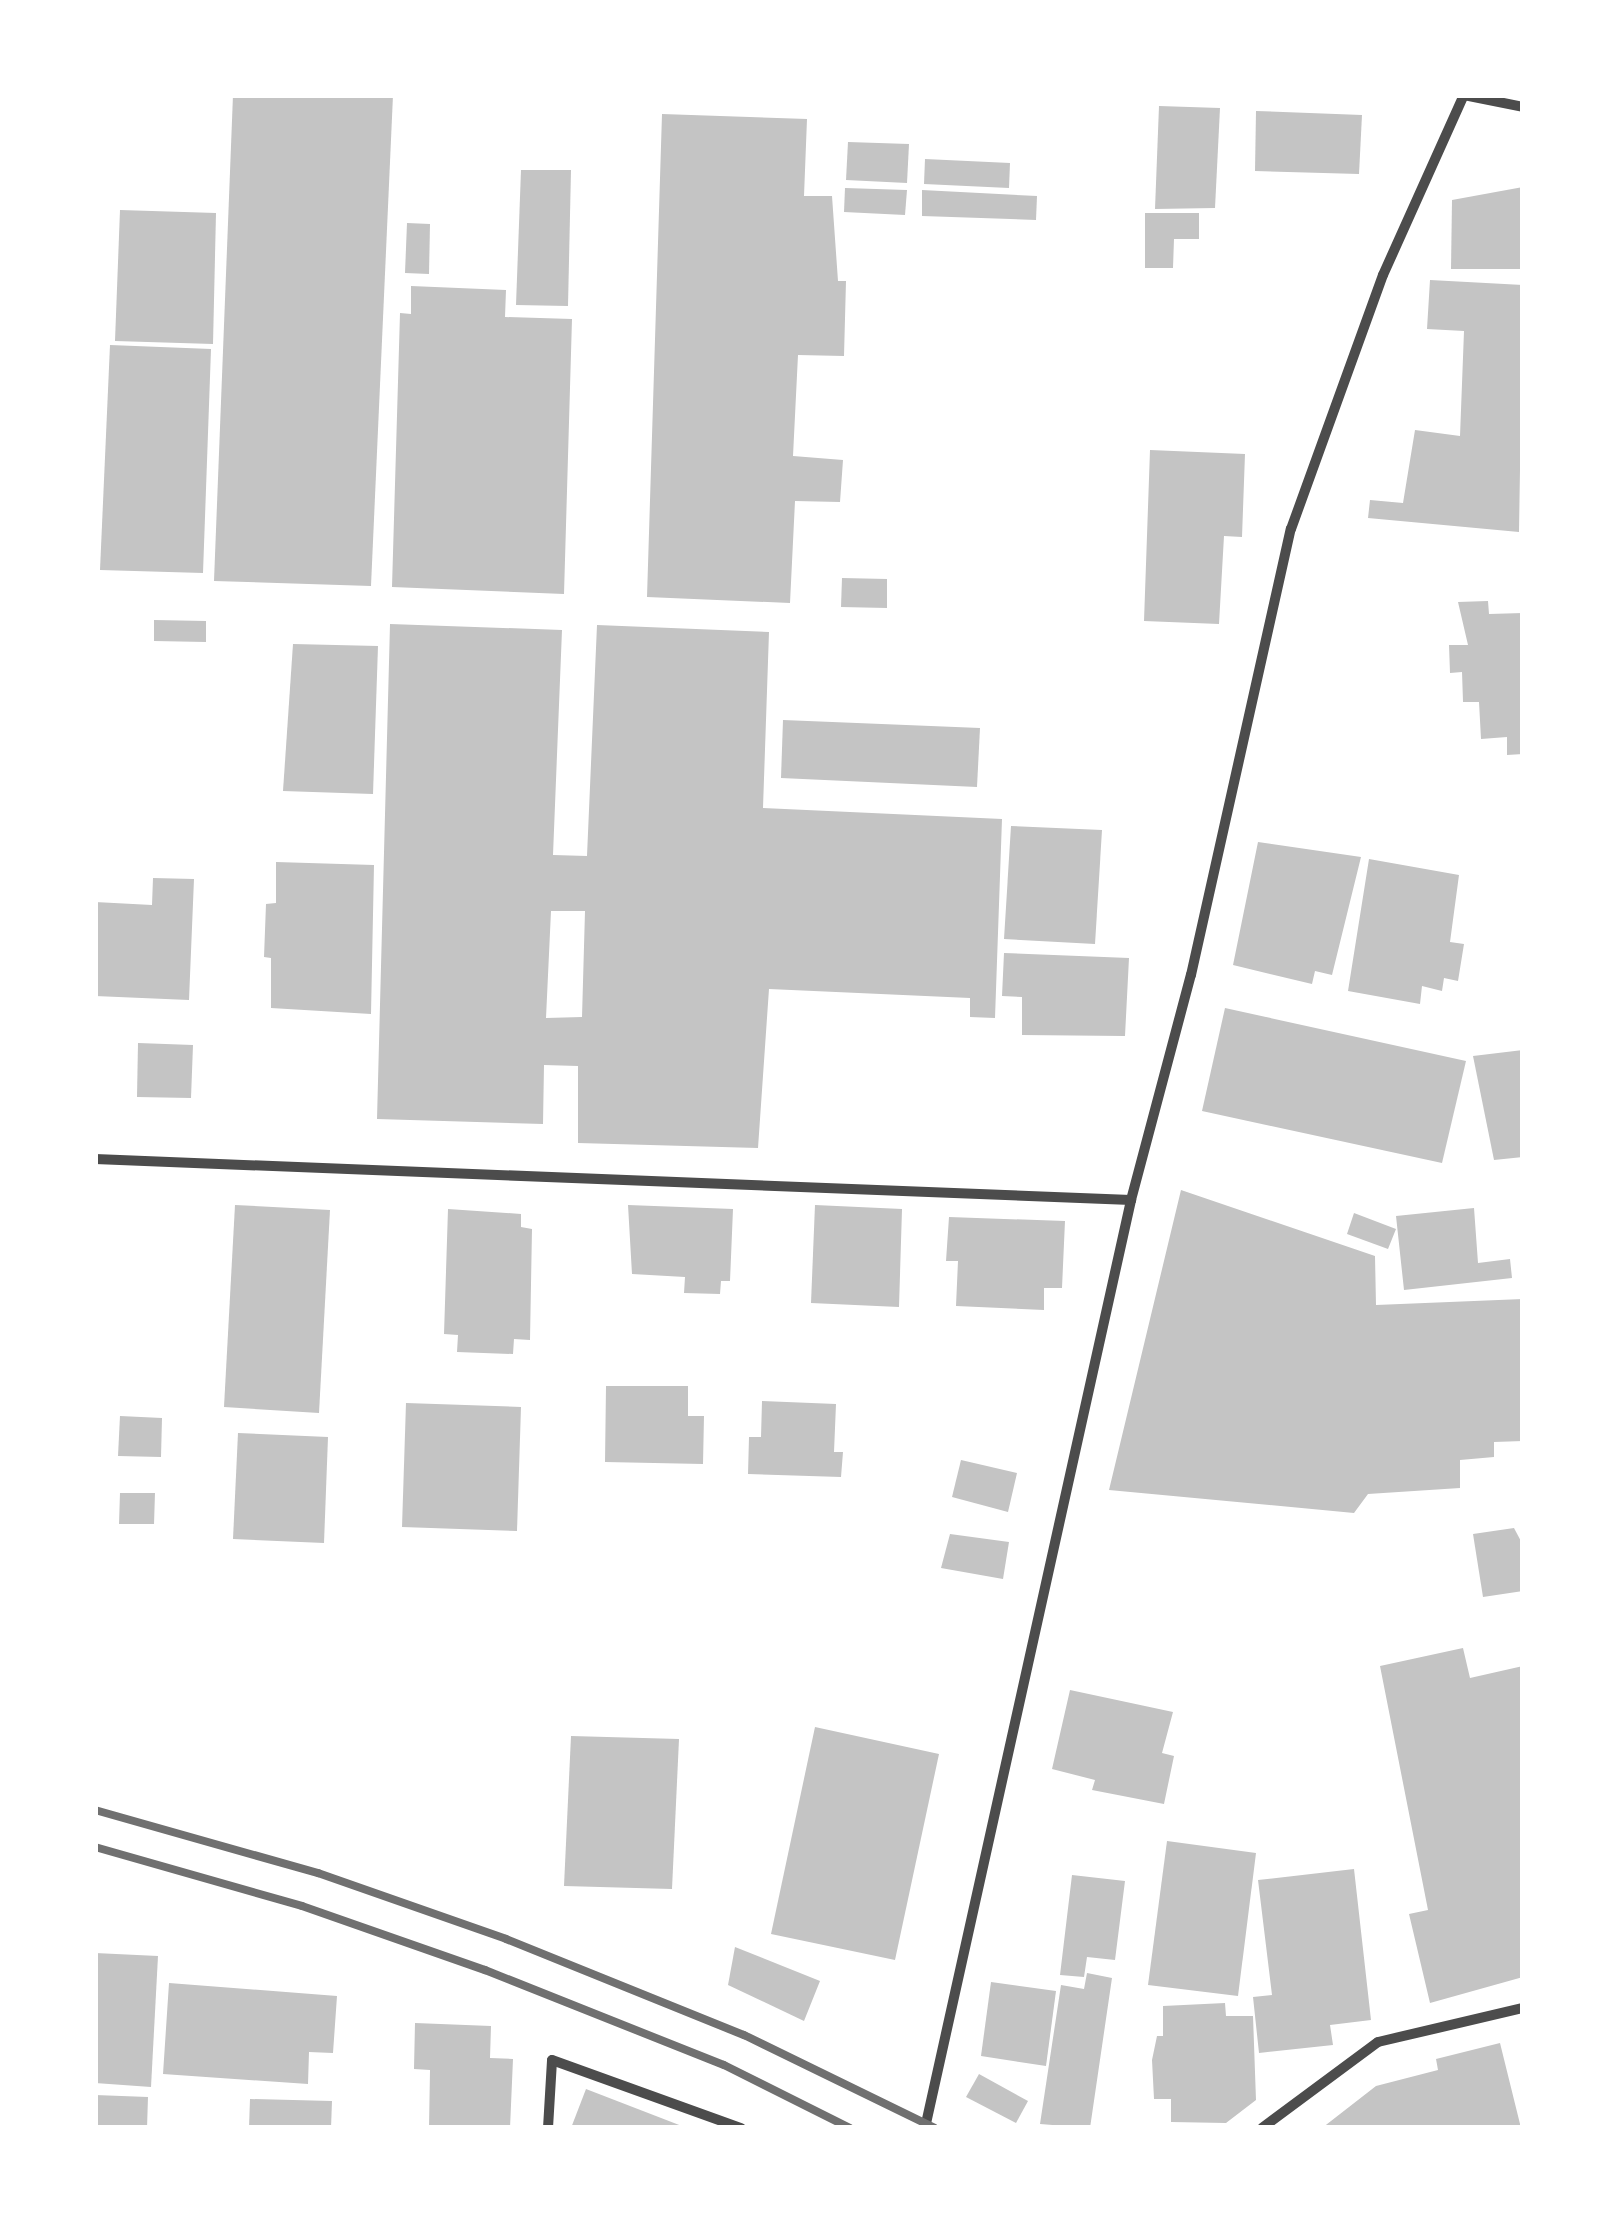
<!DOCTYPE html>
<style>
body{margin:0}
#map{position:relative;width:1618px;height:2223px;overflow:hidden;background:#fff;font-family:Manrope,sans-serif}
div>[style]{position:absolute}
.building>*{inset:0;background:#c4c4c4}
.minor>*{height:10px;margin:-5px;padding:0 5px;transform-origin:5px;border-radius:5px;background:#4c4c4c}
.rail>*{height:8px;margin:-4px;padding:0 4px;transform-origin:4px;border-radius:4px;background:#707070}
span{translate:-50% -50%;white-space:nowrap;text-align:center;line-height:1.15;-webkit-text-stroke:8px #fff;paint-order:stroke}
.frame{position:absolute;inset:0;border:98px solid #fff;pointer-events:none}
</style>
<div id="map">
<div class="building">
<div style="clip-path:polygon(233px 95px,393px 95px,371px 586px,214px 581px)"></div>
<div style="clip-path:polygon(1159px 106px,1220px 108px,1215px 208px,1155px 209px)"></div>
<div style="clip-path:polygon(1256px 111px,1362px 115px,1359px 174px,1255px 171px)"></div>
<div style="clip-path:polygon(662px 114px,807px 119px,804px 196px,832px 196px,838px 281px,846px 281px,844px 356px,798px 355px,793px 456px,843px 460px,840px 502px,795px 501px,790px 603px,647px 597px)"></div>
<div style="clip-path:polygon(848px 142px,909px 144px,907px 183px,846px 180px)"></div>
<div style="clip-path:polygon(925px 159px,1010px 163px,1009px 188px,924px 184px)"></div>
<div style="clip-path:polygon(521px 170px,571px 170px,568px 306px,516px 305px)"></div>
<div style="clip-path:polygon(1523px 187px,1523px 269px,1451px 269px,1452px 200px)"></div>
<div style="clip-path:polygon(845px 188px,907px 190px,905px 215px,844px 212px)"></div>
<div style="clip-path:polygon(922px 190px,1037px 196px,1036px 220px,922px 216px)"></div>
<div style="clip-path:polygon(120px 210px,216px 213px,213px 344px,115px 341px)"></div>
<div style="clip-path:polygon(1145px 213px,1199px 213px,1199px 239px,1174px 239px,1173px 268px,1145px 268px)"></div>
<div style="clip-path:polygon(407px 223px,430px 224px,429px 274px,405px 273px)"></div>
<div style="clip-path:polygon(1430px 280px,1523px 285px,1519px 532px,1368px 518px,1370px 500px,1403px 503px,1415px 430px,1460px 436px,1464px 331px,1427px 329px)"></div>
<div style="clip-path:polygon(411px 286px,506px 290px,505px 317px,572px 319px,564px 594px,392px 587px,400px 313px,411px 314px)"></div>
<div style="clip-path:polygon(110px 345px,211px 349px,203px 573px,100px 570px)"></div>
<div style="clip-path:polygon(1150px 450px,1245px 454px,1242px 537px,1224px 536px,1219px 624px,1144px 621px)"></div>
<div style="clip-path:polygon(842px 578px,887px 579px,887px 608px,841px 607px)"></div>
<div style="clip-path:polygon(1488px 601px,1489px 614px,1523px 613px,1523px 754px,1507px 755px,1507px 737px,1481px 739px,1479px 702px,1463px 702px,1462px 672px,1450px 673px,1449px 645px,1468px 645px,1458px 602px)"></div>
<div style="clip-path:polygon(154px 620px,206px 621px,206px 642px,154px 641px)"></div>
<div style="clip-path:polygon(evenodd,390px 624px,562px 630px,553px 855px,587px 856px,597px 625px,769px 632px,763px 808px,1002px 819px,995px 1018px,970px 1017px,970px 998px,769px 989px,758px 1148px,578px 1143px,578px 1066px,544px 1065px,543px 1124px,377px 1119px,390px 624px,551px 911px,585px 911px,582px 1017px,546px 1018px,551px 911px)"></div>
<div style="clip-path:polygon(293px 644px,378px 646px,373px 794px,283px 791px)"></div>
<div style="clip-path:polygon(783px 720px,980px 728px,977px 787px,781px 778px)"></div>
<div style="clip-path:polygon(1011px 826px,1102px 830px,1095px 944px,1004px 939px)"></div>
<div style="clip-path:polygon(1258px 842px,1361px 857px,1332px 975px,1315px 971px,1312px 984px,1233px 965px)"></div>
<div style="clip-path:polygon(1369px 859px,1459px 875px,1450px 942px,1464px 944px,1458px 981px,1444px 978px,1442px 991px,1422px 986px,1420px 1004px,1348px 991px)"></div>
<div style="clip-path:polygon(276px 862px,374px 865px,371px 1014px,271px 1008px,271px 958px,264px 957px,266px 904px,276px 903px)"></div>
<div style="clip-path:polygon(153px 878px,194px 879px,189px 1000px,95px 996px,95px 902px,152px 905px)"></div>
<div style="clip-path:polygon(1004px 953px,1129px 958px,1125px 1036px,1022px 1035px,1022px 997px,1002px 996px)"></div>
<div style="clip-path:polygon(1225px 1008px,1466px 1061px,1442px 1163px,1202px 1111px)"></div>
<div style="clip-path:polygon(138px 1043px,193px 1045px,191px 1098px,137px 1097px)"></div>
<div style="clip-path:polygon(1523px 1050px,1523px 1157px,1494px 1160px,1473px 1056px)"></div>
<div style="clip-path:polygon(1181px 1190px,1375px 1256px,1376px 1305px,1523px 1299px,1523px 1441px,1494px 1442px,1494px 1457px,1460px 1460px,1460px 1488px,1368px 1494px,1354px 1513px,1109px 1490px)"></div>
<div style="clip-path:polygon(235px 1205px,330px 1210px,319px 1413px,224px 1407px)"></div>
<div style="clip-path:polygon(628px 1205px,733px 1209px,730px 1281px,721px 1281px,720px 1294px,684px 1293px,685px 1277px,632px 1274px)"></div>
<div style="clip-path:polygon(815px 1205px,902px 1209px,899px 1307px,811px 1303px)"></div>
<div style="clip-path:polygon(1474px 1208px,1478px 1263px,1510px 1259px,1512px 1278px,1404px 1290px,1396px 1216px)"></div>
<div style="clip-path:polygon(448px 1209px,521px 1214px,521px 1227px,532px 1229px,530px 1340px,514px 1339px,513px 1354px,457px 1352px,458px 1335px,444px 1334px)"></div>
<div style="clip-path:polygon(1354px 1213px,1396px 1229px,1388px 1249px,1347px 1234px)"></div>
<div style="clip-path:polygon(949px 1217px,1065px 1221px,1062px 1288px,1044px 1288px,1044px 1310px,956px 1306px,958px 1261px,946px 1261px)"></div>
<div style="clip-path:polygon(606px 1386px,688px 1386px,688px 1416px,704px 1416px,703px 1464px,605px 1462px)"></div>
<div style="clip-path:polygon(762px 1401px,836px 1404px,834px 1452px,843px 1452px,841px 1477px,748px 1474px,749px 1437px,761px 1437px)"></div>
<div style="clip-path:polygon(406px 1403px,521px 1407px,517px 1531px,402px 1527px)"></div>
<div style="clip-path:polygon(120px 1416px,162px 1418px,161px 1457px,118px 1456px)"></div>
<div style="clip-path:polygon(238px 1433px,328px 1437px,324px 1543px,233px 1539px)"></div>
<div style="clip-path:polygon(961px 1460px,1017px 1473px,1008px 1512px,952px 1497px)"></div>
<div style="clip-path:polygon(120px 1493px,155px 1493px,154px 1524px,119px 1524px)"></div>
<div style="clip-path:polygon(1514px 1528px,1523px 1545px,1523px 1591px,1483px 1597px,1473px 1534px)"></div>
<div style="clip-path:polygon(950px 1534px,1009px 1542px,1003px 1579px,941px 1568px)"></div>
<div style="clip-path:polygon(1463px 1648px,1470px 1678px,1523px 1666px,1523px 1977px,1430px 2003px,1409px 1914px,1428px 1910px,1380px 1666px)"></div>
<div style="clip-path:polygon(1070px 1690px,1173px 1712px,1162px 1753px,1174px 1756px,1164px 1804px,1092px 1790px,1095px 1780px,1052px 1769px)"></div>
<div style="clip-path:polygon(815px 1727px,939px 1754px,895px 1960px,771px 1934px)"></div>
<div style="clip-path:polygon(571px 1736px,679px 1739px,672px 1889px,564px 1886px)"></div>
<div style="clip-path:polygon(1167px 1841px,1256px 1853px,1238px 1996px,1148px 1985px)"></div>
<div style="clip-path:polygon(1354px 1869px,1371px 2020px,1330px 2025px,1333px 2045px,1259px 2053px,1253px 1997px,1272px 1995px,1258px 1880px)"></div>
<div style="clip-path:polygon(1072px 1875px,1125px 1881px,1115px 1960px,1087px 1957px,1084px 1977px,1060px 1975px)"></div>
<div style="clip-path:polygon(735px 1947px,820px 1981px,804px 2021px,728px 1985px)"></div>
<div style="clip-path:polygon(95px 1953px,158px 1956px,151px 2087px,95px 2083px)"></div>
<div style="clip-path:polygon(1087px 1973px,1112px 1978px,1090px 2128px,1040px 2124px,1061px 1985px,1084px 1989px)"></div>
<div style="clip-path:polygon(991px 1982px,1056px 1991px,1046px 2066px,981px 2056px)"></div>
<div style="clip-path:polygon(169px 1983px,337px 1996px,333px 2053px,309px 2052px,308px 2084px,163px 2074px)"></div>
<div style="clip-path:polygon(1225px 2003px,1226px 2016px,1253px 2016px,1256px 2100px,1226px 2123px,1171px 2122px,1171px 2099px,1154px 2099px,1152px 2060px,1157px 2036px,1163px 2036px,1163px 2006px)"></div>
<div style="clip-path:polygon(415px 2023px,491px 2026px,490px 2058px,513px 2059px,510px 2128px,429px 2128px,430px 2070px,414px 2069px)"></div>
<div style="clip-path:polygon(1500px 2043px,1521px 2128px,1322px 2128px,1376px 2086px,1438px 2070px,1436px 2059px)"></div>
<div style="clip-path:polygon(979px 2074px,1028px 2101px,1016px 2123px,966px 2097px)"></div>
<div style="clip-path:polygon(586px 2089px,687px 2128px,571px 2128px)"></div>
<div style="clip-path:polygon(95px 2095px,148px 2097px,147px 2128px,95px 2128px)"></div>
<div style="clip-path:polygon(250px 2099px,332px 2101px,331px 2128px,249px 2128px)"></div>
</div>
<div class="minor">
<div style="left:1464px;top:95px;width:60px;rotate:11.5deg"></div>
<div style="left:95px;top:1159px;width:1037px;rotate:2.27deg"></div>
<div style="left:548px;top:2128px;width:68px;rotate:-86.6deg"></div>
<div style="left:552px;top:2060px;width:201px;rotate:19.8deg"></div>
<div style="left:925px;top:2128px;width:951px;rotate:-77.48deg"></div>
<div style="left:1131px;top:1200px;width:233px;rotate:-75.1deg"></div>
<div style="left:1191px;top:975px;width:457px;rotate:-77.4deg"></div>
<div style="left:1291px;top:529px;width:270px;rotate:-70.1deg"></div>
<div style="left:1383px;top:275px;width:197px;rotate:-65.8deg"></div>
<div style="left:1262px;top:2128px;width:144px;rotate:-36.6deg"></div>
<div style="left:1378px;top:2042px;width:149px;rotate:-13.2deg"></div>
</div>
<div class="rail">
<div style="left:95px;top:1810px;width:232px;rotate:15.8deg"></div>
<div style="left:318px;top:1873px;width:199px;rotate:19.3deg"></div>
<div style="left:506px;top:1939px;width:257px;rotate:22deg"></div>
<div style="left:744px;top:2035px;width:212px;rotate:26deg"></div>
<div style="left:95px;top:1847px;width:215px;rotate:15.9deg"></div>
<div style="left:302px;top:1906px;width:194px;rotate:19.3deg"></div>
<div style="left:485px;top:1970px;width:257px;rotate:21.7deg"></div>
<div style="left:724px;top:2065px;width:141px;rotate:26.6deg"></div>
</div>
<div class="frame"></div>
</div>
